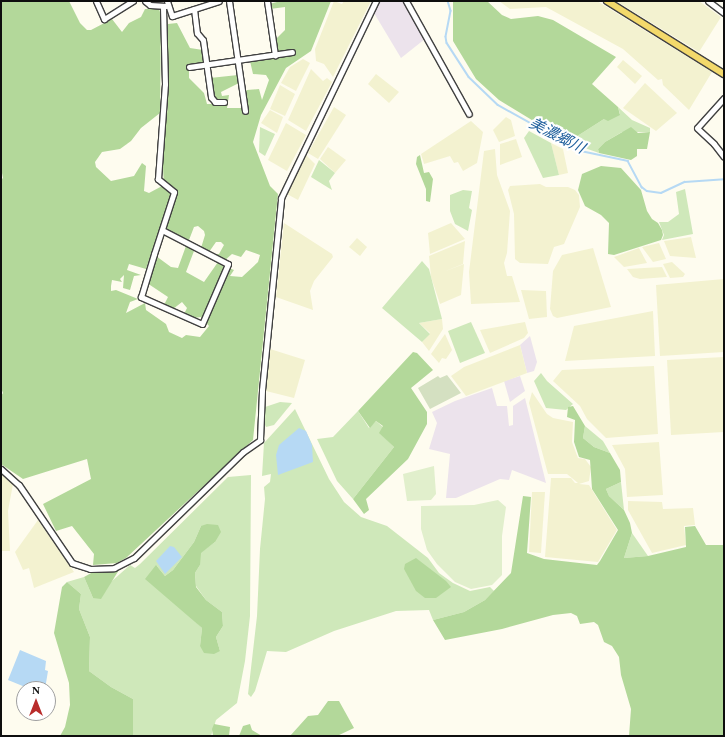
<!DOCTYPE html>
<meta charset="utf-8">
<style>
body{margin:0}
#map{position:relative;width:725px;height:737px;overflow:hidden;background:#fefcef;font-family:"Times New Roman","Noto Sans JP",serif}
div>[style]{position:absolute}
.industrial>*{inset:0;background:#ece3ec}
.farmland>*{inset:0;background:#f3f2d0}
.green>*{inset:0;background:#cfe8ba}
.forest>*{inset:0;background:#b3d89a}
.cemetery>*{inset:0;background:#d4e0c1}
.pitch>*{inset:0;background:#e1efcc}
.water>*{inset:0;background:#b6d9f4}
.stream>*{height:1.5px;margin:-0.75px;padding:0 0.75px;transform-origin:0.75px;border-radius:0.75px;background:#b6d9f4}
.roads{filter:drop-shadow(1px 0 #414141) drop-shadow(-1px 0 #414141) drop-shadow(0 1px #414141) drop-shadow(0 -1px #414141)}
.minor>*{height:5px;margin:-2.5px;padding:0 2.5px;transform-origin:2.5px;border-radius:2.5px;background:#fff}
.major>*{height:6px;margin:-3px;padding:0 3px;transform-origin:3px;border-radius:3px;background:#f3d96b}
span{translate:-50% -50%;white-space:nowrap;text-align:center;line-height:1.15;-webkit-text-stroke:4px #fff;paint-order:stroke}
.water-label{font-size:15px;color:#1c5d9b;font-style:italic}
.frame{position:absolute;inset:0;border:2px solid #0e0e0e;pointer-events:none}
.north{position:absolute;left:16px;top:681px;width:40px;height:40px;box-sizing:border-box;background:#fff;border:1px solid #9f9f9f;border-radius:50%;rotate:0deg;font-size:11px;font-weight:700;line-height:16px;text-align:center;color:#0e0e0e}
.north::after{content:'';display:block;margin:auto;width:14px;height:18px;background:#b92c2b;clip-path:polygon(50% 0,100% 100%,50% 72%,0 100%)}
</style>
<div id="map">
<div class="industrial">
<div style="clip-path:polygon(380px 1px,404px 1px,425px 39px,401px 58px,374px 13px)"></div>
<div style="clip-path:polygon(530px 336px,537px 362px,534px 371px,527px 373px,520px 345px)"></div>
<div style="clip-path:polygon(520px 376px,525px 391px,510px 402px,504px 381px)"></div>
<div style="clip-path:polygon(492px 388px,497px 406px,507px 406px,509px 426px,513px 425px,513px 406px,525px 398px,546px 483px,512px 470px,509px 480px,500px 479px,456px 498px,446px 498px,450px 454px,429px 449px,437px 423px,432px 412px,455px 401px)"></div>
</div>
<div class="farmland">
<div style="clip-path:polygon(334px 1px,342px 4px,344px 1px,371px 1px,333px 77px,324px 64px,316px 61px,315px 49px)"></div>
<div style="clip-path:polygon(499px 1px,597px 1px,712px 72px,689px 110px,663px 85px,662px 79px,658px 80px,623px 49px,546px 7px,510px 9px)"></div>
<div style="clip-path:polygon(616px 1px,699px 1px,721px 17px,699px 52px)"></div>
<div style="clip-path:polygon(303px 59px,310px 63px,296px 91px,281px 83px,290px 67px)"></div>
<div style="clip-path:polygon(623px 60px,642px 76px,635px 84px,617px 67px)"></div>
<div style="clip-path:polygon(311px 69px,323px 81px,327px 78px,332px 82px,306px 131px,288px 120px)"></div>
<div style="clip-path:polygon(376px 74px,399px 92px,389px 103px,368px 84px)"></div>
<div style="clip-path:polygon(645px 83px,677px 113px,656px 131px,623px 108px)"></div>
<div style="clip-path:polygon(280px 85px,295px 94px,285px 116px,270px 109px)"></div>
<div style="clip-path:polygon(334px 107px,346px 115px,318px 159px,308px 153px)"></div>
<div style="clip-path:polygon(270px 110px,283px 117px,277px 133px,261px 123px)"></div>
<div style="clip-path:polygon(506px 117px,511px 120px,515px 136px,499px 142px,493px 130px)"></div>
<div style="clip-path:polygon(471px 121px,483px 132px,477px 163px,463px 171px,458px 162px,454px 163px,450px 156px,424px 164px,421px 154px)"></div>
<div style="clip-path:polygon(286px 123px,306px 135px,287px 171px,268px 160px)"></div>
<div style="clip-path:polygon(516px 139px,522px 157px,500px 165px,500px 144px)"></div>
<div style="clip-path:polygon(551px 143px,563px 149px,568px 173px,559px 175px)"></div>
<div style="clip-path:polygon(328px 147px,346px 160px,335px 173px,320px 159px)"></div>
<div style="clip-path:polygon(495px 149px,497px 175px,510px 211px,507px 253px,504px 263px,507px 276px,512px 276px,520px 302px,471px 304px,469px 272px,484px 151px)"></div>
<div style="clip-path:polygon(306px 155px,315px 164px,298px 200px,287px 194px)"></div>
<div style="clip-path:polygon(540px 184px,546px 187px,568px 187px,575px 190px,579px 195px,580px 207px,564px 244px,554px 247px,548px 264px,520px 263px,515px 259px,514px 214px,508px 190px,510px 186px)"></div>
<div style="clip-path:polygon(284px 223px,332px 254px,333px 257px,314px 281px,310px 291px,313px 310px,276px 297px)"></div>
<div style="clip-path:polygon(451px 223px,465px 239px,430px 254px,428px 233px)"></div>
<div style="clip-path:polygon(691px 237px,696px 258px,670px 256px,664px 241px)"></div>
<div style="clip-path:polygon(357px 238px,367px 247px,360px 256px,349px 247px)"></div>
<div style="clip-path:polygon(465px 241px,463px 264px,443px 272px,464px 264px,461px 295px,440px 304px,431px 277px,429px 256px)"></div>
<div style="clip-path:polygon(659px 243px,666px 259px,653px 262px,642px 247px)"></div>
<div style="clip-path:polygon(593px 248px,611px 307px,557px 318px,553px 316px,550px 309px,553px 271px,562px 255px)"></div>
<div style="clip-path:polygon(639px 248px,647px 263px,624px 267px,614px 257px)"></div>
<div style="clip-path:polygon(672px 262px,685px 274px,683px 277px,670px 278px,663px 264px)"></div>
<div style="clip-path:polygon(662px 267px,667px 277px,640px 279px,633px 277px,627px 269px)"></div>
<div style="clip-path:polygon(724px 279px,724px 352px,660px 356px,656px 285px)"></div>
<div style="clip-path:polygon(521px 290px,546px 291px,547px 317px,529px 319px)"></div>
<div style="clip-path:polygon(653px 311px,655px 356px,565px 361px,574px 326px)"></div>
<div style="clip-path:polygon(442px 319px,443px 329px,429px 351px,422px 342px,430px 333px,419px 323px)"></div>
<div style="clip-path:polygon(525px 322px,528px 333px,524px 338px,490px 353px,480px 330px)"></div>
<div style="clip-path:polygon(445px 334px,452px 350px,446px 359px,442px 358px,439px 363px,431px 354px)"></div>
<div style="clip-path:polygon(520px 345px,527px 373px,466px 396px,451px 376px,464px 367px)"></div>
<div style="clip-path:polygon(270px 349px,305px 360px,294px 398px,266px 391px)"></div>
<div style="clip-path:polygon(724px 357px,724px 432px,671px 435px,667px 360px)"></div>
<div style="clip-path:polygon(654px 366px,658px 434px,606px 438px,587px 419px,580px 406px,553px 381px,562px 370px)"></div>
<div style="clip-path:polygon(532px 392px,547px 414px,553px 418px,573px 422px,572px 442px,578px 458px,585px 459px,591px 467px,589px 481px,579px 484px,589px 485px,617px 530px,598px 562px,545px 557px,551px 478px,571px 478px,575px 483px,578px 483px,567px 474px,548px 474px,529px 403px)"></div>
<div style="clip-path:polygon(659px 442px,663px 495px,627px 497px,625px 469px,612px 445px)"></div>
<div style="clip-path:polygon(1px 474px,13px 484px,8px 511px,10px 551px,1px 551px)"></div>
<div style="clip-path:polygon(532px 492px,545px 492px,541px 553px,529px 552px)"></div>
<div style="clip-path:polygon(628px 501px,662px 502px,663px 509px,693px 508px,695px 525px,684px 526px,686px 545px,652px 553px,628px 510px)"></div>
<div style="clip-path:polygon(38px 520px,74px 572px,34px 588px,29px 568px,23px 570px,15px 552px)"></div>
</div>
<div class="green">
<div style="clip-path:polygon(618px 107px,632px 120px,650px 128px,650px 132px,622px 132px,605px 142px,598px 149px,599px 153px,568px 142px,604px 119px,620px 114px)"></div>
<div style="clip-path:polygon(260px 127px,275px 134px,265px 156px,259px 152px)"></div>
<div style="clip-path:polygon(529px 131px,551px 143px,559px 175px,543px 178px,524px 138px)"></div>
<div style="clip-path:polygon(319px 160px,335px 173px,329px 181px,332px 190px,311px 177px)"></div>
<div style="clip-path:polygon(685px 189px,693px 234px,662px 240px,664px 235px,659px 222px,668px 222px,679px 214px,676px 192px)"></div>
<div style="clip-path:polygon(463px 190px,472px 191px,469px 208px,472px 210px,468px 231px,455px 224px,450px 211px,450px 195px)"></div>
<div style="clip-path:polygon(422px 261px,429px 269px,442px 319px,419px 323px,430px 334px,422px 342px,382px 308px)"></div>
<div style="clip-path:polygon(471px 322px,485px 353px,460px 363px,448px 331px)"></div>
<div style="clip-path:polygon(541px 373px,547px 381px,573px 404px,566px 410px,546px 408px,534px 381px)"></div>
<div style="clip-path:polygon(280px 402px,292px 403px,274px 425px,266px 427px,264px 423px,265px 407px)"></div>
<div style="clip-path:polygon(295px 409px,329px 479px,344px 502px,361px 517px,387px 526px,428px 558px,439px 573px,453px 583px,470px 591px,490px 587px,494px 591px,485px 600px,464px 612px,433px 620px,429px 610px,396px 611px,334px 631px,286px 652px,267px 651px,255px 691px,251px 697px,248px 694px,257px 616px,260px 549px,265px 499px,264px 487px,270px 482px,271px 474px,262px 476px,264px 443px)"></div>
<div style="clip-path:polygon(358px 411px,369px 428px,376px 421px,383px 427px,380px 433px,394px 447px,353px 499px,337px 481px,317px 439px,333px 437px)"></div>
<div style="clip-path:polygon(585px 426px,603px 441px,610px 453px,594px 447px,583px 438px)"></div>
<div style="clip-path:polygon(evenodd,251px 475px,250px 616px,245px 661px,237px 703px,216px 720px,211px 736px,133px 736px,133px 699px,111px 687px,89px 671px,90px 637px,79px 609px,81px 594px,67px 582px,84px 577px,93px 598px,130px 565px,135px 568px,140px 564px,228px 477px,251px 475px,201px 526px,211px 526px,215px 542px,200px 553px,200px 565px,195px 573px,196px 586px,206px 600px,222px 612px,223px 626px,216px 637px,220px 651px,200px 646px,202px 628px,182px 609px,156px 565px,165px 576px,173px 570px,194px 542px,201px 526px)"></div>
<div style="clip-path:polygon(621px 482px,624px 510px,609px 496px,606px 489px)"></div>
<div style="clip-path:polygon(632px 533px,648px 556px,624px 558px)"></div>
</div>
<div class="forest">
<div style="clip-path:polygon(evenodd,1px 1px,69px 1px,80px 23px,87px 30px,91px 30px,112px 19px,122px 32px,129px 23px,141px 17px,145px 9px,159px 9px,161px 15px,160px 113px,141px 128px,131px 141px,120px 149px,102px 152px,95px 162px,96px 167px,111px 181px,134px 176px,142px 163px,146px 166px,144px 191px,149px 193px,164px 185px,162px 149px,168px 106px,168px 24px,177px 23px,190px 48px,203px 50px,204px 63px,189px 64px,189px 78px,204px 93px,207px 104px,225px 104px,214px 99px,210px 78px,238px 75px,239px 83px,221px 92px,222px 96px,229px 95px,227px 108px,242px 108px,244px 93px,247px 90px,259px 89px,262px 100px,269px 80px,266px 75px,253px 74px,250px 61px,283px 55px,277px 53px,277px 38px,285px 30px,285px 7px,270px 9px,269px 4px,281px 1px,331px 1px,311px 51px,286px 68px,261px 115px,253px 142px,270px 186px,278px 194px,253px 440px,126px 558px,117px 563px,93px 565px,94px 554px,72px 526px,56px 531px,43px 504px,91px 479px,87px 459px,23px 479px,1px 464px,1px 396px,3px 393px,1px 388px,1px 180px,3px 178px,1px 168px,1px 1px,198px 226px,204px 231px,205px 235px,201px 248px,209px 252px,216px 242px,221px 242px,224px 245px,219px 254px,212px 254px,224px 261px,232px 254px,241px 257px,246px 250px,260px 255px,258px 262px,242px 277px,230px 276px,234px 270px,229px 268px,223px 274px,224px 267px,218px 262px,204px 282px,186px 272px,194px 251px,186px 246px,178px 268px,171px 267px,156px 256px,147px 283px,168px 297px,164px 305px,173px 309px,182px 302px,187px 308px,184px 314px,194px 318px,201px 317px,209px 326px,200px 337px,186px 335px,182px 338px,169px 332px,166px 324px,146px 310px,145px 303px,126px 313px,130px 302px,138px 299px,116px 290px,111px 291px,111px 286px,112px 280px,122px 282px,120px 279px,124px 275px,123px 288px,130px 290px,134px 276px,141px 275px,127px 270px,129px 264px,146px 269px,160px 227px,196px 246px,189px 240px,194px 227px,198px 226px)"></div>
<div style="clip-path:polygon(453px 1px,487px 1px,502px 15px,511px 19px,538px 16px,553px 20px,616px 57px,592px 84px,618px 107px,620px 115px,608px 121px,604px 119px,568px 142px,499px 100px,476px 79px,453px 41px)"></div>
<div style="clip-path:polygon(631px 127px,638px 133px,650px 132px,647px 149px,637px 149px,637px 156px,631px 160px,599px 153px,598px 149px,605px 142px)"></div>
<div style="clip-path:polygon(420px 155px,424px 173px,429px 172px,433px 179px,430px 202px,426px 201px,426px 189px,416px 164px,417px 157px)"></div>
<div style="clip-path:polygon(601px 166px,621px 168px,641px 190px,647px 211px,652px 219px,658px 223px,662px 230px,663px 235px,661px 240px,614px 255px,608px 254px,609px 223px,601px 215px,585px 206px,578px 190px,582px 174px)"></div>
<div style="clip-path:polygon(413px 352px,417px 353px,433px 370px,411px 388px,427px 412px,427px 424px,408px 459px,366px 499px,369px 510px,364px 514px,353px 499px,394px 447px,379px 433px,383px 426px,376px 421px,370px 428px,358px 411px)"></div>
<div style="clip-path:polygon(573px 406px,585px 426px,583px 438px,594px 447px,610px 453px,620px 470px,621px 482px,606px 489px,609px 496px,624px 510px,630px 523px,632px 533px,624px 558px,648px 556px,686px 547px,685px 527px,695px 526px,706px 545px,724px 545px,724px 736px,629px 736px,631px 709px,621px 675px,619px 657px,612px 646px,604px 642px,598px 625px,594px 622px,580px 624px,577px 616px,571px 613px,553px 615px,502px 629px,445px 640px,433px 620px,464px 612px,485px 600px,511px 573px,523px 496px,531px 497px,527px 553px,544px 559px,597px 565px,600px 561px,618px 530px,592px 489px,590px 460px,579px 457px,574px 442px,575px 420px,567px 417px,568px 407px)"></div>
<div style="clip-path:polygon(207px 524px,218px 525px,221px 532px,215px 542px,201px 553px,200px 565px,195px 573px,196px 587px,206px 600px,222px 612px,223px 626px,216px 637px,220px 651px,214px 654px,204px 653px,200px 646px,202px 628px,145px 579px,156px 565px,165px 576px,173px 570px,194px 542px,201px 526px)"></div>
<div style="clip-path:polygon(416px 558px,446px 581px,451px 587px,436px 598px,425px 598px,416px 591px,404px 569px,405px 564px)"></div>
<div style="clip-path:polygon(119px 570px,101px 599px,93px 598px,84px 577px,93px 572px)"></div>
<div style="clip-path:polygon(67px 582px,81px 594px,79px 609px,90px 637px,89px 671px,111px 687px,133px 699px,133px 736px,60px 736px,65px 727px,70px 705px,69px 683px,54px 633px,62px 587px)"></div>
<div style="clip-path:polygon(328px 701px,339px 701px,354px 728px,337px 736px,290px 736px,308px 716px,318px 715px)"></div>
<div style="clip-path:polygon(214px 724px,230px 727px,229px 736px,213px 736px,212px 729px)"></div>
<div style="clip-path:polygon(250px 724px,252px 730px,262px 736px,239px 736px,243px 726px)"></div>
</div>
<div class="cemetery">
<div style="clip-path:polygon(447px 375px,461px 393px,430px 409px,418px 388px,438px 376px,440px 378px)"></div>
</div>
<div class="pitch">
<div style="clip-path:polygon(434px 466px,436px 494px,431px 500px,407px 501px,403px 474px)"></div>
<div style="clip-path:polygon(498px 500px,506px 507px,502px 536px,502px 575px,492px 585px,471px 589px,455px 582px,437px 564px,427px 550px,421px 529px,421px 506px,474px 505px)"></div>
</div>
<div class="water">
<div style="clip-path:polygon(299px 428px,306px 431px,312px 445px,313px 462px,278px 475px,276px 455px,279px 445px)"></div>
<div style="clip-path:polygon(170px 546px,174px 547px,182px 557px,165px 574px,156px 561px)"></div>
<div style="clip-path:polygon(20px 650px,46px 661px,45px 670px,48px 671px,45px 689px,30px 689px,8px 680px)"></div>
</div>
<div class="stream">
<div style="left:448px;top:1px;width:10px;rotate:73deg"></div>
<div style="left:451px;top:11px;width:26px;rotate:101deg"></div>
<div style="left:446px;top:37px;width:6px;rotate:81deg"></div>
<div style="left:447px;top:43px;width:40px;rotate:57.1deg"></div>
<div style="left:469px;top:77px;width:40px;rotate:44deg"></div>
<div style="left:498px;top:105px;width:95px;rotate:29deg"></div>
<div style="left:581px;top:151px;width:48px;rotate:12deg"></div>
<div style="left:628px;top:161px;width:30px;rotate:62deg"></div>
<div style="left:642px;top:187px;width:6px;rotate:39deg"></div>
<div style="left:647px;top:191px;width:14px;rotate:8deg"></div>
<div style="left:661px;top:193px;width:26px;rotate:-25deg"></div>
<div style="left:685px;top:182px;width:39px;rotate:-4deg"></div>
<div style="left:713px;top:1px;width:14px;rotate:39deg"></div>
</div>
<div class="roads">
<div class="minor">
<div style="left:96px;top:1px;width:20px;rotate:66deg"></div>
<div style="left:104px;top:19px;width:34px;rotate:-32deg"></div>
<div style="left:145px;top:1px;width:6px;rotate:39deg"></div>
<div style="left:150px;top:5px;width:16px;rotate:4deg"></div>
<div style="left:167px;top:1px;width:16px;rotate:72deg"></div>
<div style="left:172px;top:16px;width:49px;rotate:-17.7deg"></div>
<div style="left:229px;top:1px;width:111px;rotate:81.7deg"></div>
<div style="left:267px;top:1px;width:55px;rotate:81.6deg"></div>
<div style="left:406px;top:1px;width:129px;rotate:60.9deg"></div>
<div style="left:708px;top:1px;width:20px;rotate:37deg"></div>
<div style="left:194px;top:9px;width:24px;rotate:83deg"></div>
<div style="left:197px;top:33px;width:9px;rotate:49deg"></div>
<div style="left:203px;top:40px;width:58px;rotate:82deg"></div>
<div style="left:211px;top:97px;width:6px;rotate:51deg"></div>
<div style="left:215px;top:102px;width:9px"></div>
<div style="left:189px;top:67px;width:104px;rotate:-8.3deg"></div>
<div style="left:724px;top:98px;width:40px;rotate:132deg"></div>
<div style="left:697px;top:128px;width:23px;rotate:43deg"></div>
<div style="left:714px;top:144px;width:16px;rotate:52deg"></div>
<div style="left:162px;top:230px;width:74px;rotate:27.3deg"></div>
<div style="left:228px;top:264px;width:65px;rotate:113.4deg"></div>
<div style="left:202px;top:324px;width:67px;rotate:-156.1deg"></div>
<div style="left:141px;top:297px;width:45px;rotate:-73.2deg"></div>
<div style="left:154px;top:254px;width:65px;rotate:-72.1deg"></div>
<div style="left:174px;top:192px;width:21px;rotate:-141deg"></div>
<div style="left:158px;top:179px;width:95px;rotate:-85.8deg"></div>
<div style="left:165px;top:84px;width:78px;rotate:-91.5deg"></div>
<div style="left:1px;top:469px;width:24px;rotate:42deg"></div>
<div style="left:19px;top:485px;width:94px;rotate:55.8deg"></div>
<div style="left:72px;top:563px;width:19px;rotate:18deg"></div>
<div style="left:90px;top:569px;width:24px;rotate:-2deg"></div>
<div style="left:114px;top:568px;width:22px;rotate:-27deg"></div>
<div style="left:134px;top:558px;width:152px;rotate:-44.2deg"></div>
<div style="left:243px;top:452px;width:21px;rotate:-35deg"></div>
<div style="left:260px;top:440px;width:50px;rotate:-87.7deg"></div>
<div style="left:262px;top:390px;width:193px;rotate:-84.3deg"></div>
<div style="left:281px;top:198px;width:219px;rotate:-64.3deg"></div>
</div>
<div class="major">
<div style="left:607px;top:1px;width:138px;rotate:32deg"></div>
</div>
</div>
<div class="water-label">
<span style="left:557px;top:136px;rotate:27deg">美濃郷川</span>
</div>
<div class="frame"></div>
<div class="north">N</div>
</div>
